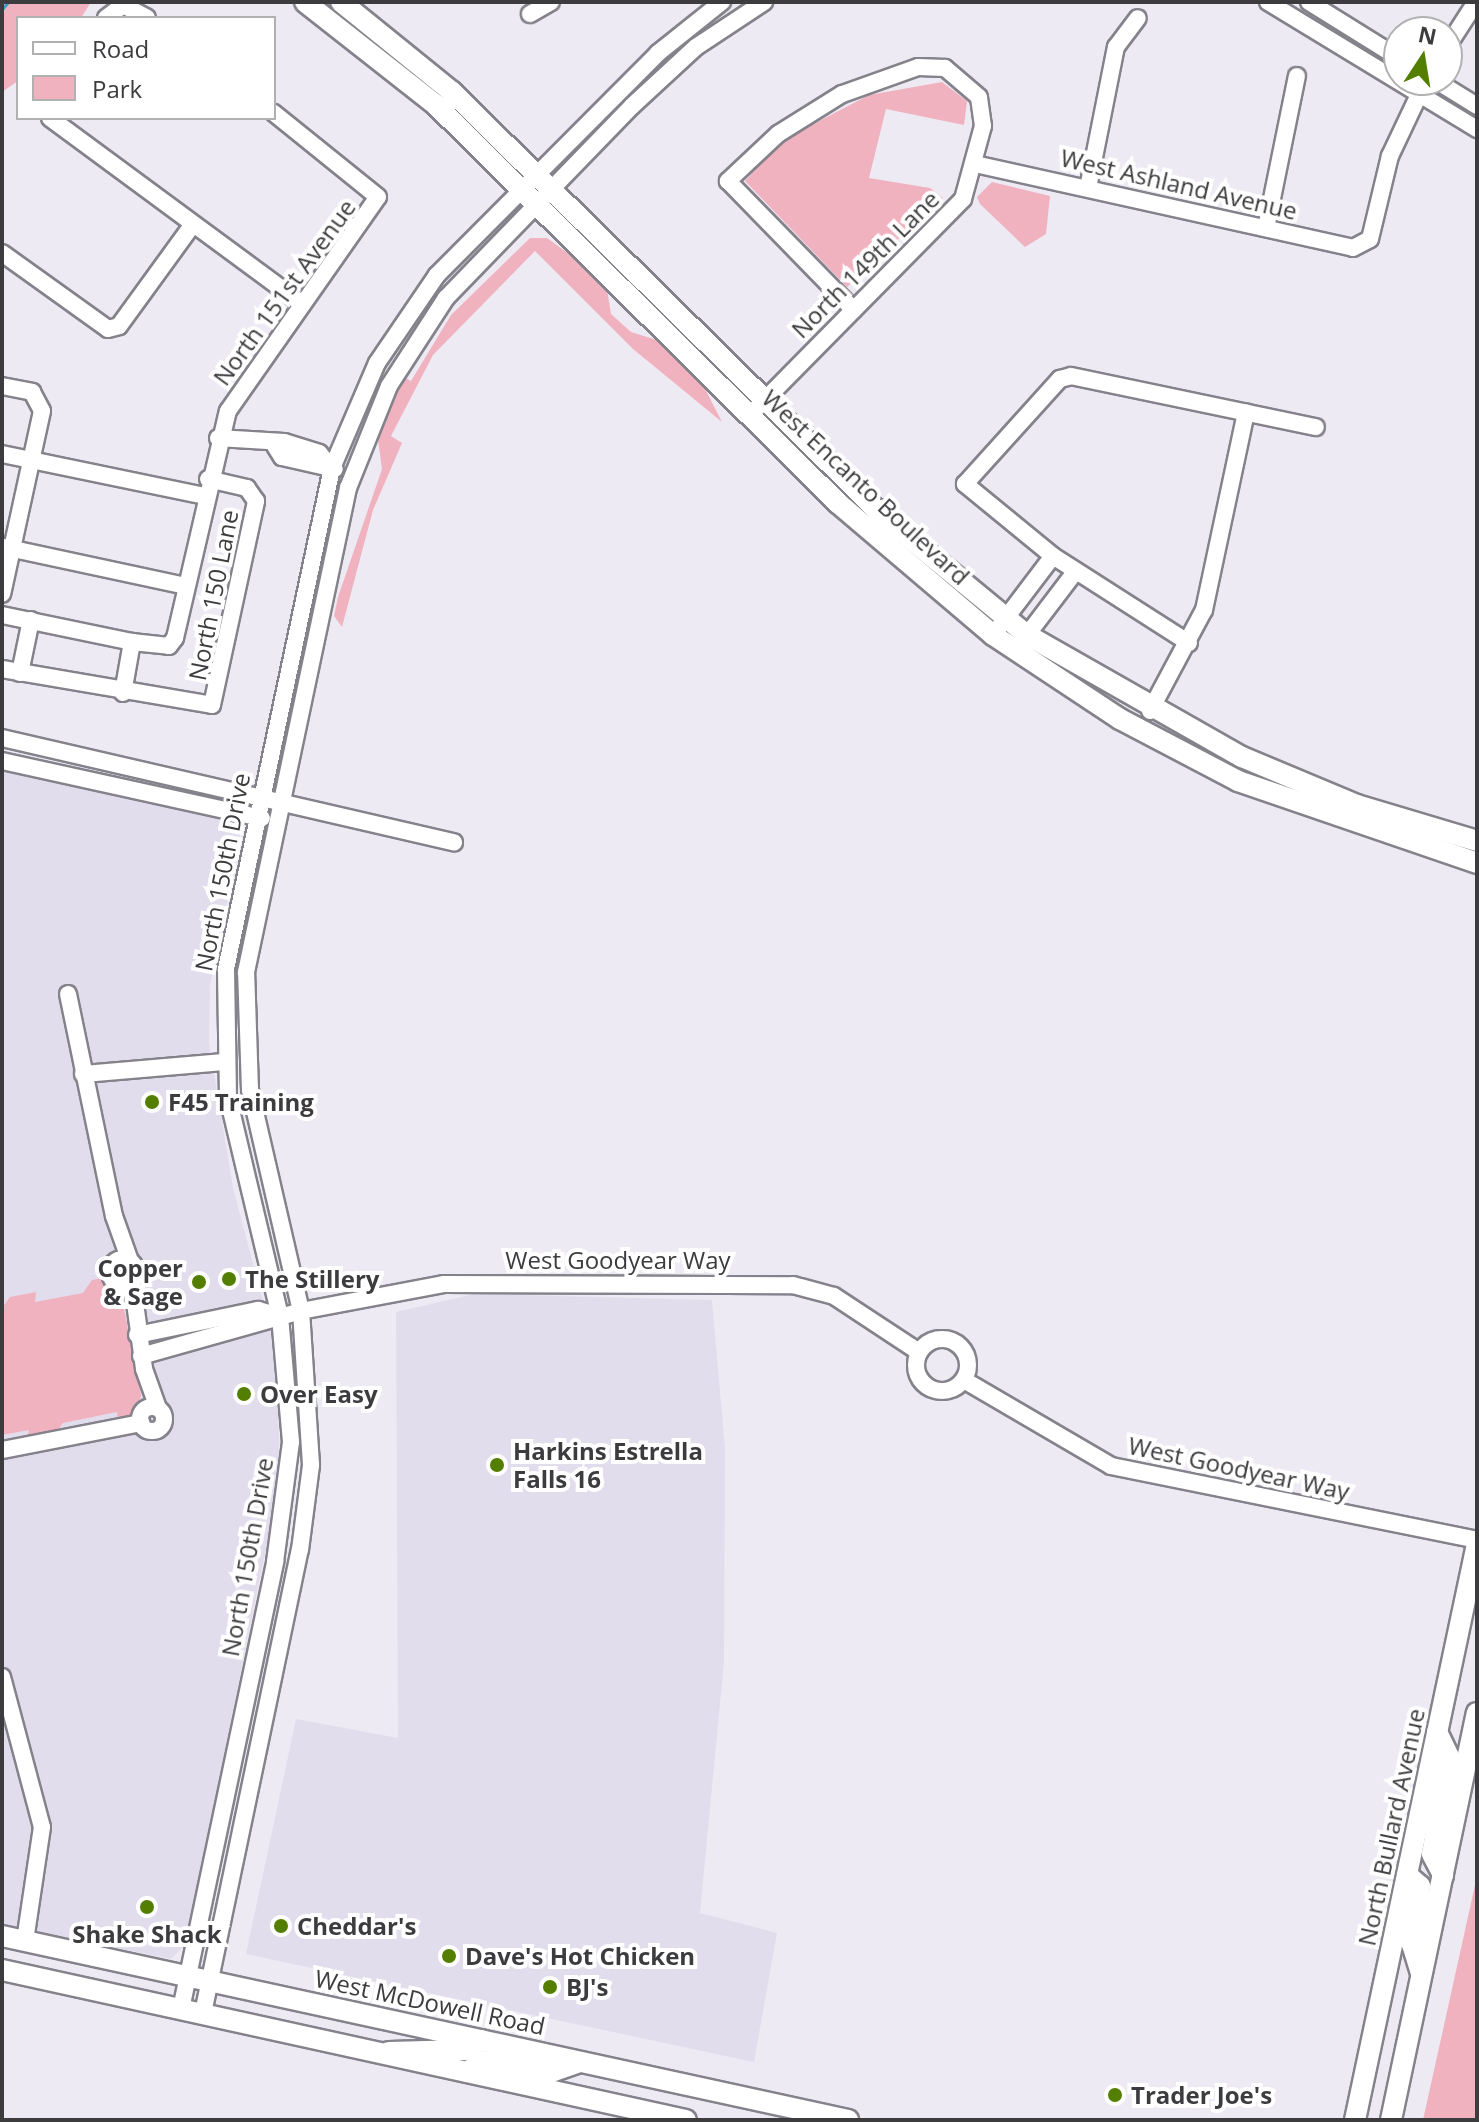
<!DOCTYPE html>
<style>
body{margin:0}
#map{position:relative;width:1479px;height:2122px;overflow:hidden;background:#edeaf3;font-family:"Open Sans",sans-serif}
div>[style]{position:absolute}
.built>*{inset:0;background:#e2dded}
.green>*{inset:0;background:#f1b2bf}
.stream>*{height:3px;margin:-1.5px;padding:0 1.5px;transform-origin:1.5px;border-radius:1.5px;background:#339cc8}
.roads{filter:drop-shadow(2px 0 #84828a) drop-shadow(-2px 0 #84828a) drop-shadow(0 2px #84828a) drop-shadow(0 -2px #84828a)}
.minor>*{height:16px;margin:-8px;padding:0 8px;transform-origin:8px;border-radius:8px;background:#fff}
.minor>.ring{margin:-8px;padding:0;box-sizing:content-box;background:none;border:16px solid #fff;border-radius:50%}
.major>*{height:20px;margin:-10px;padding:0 10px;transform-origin:10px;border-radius:10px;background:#fff}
.dots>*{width:22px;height:22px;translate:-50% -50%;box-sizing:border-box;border:4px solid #fff;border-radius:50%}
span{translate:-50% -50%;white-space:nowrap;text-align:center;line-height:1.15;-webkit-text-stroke:8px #fff;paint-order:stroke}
.street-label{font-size:24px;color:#3c3b3e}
.poi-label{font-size:24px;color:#3c3b3e;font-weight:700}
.left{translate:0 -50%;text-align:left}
.right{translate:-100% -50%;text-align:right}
.frame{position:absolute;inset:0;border:4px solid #3c3b3e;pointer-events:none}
.legend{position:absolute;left:16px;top:16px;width:260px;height:104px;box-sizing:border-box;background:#fff;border:2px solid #b1b1b2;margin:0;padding:10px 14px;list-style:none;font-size:24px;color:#3c3b3e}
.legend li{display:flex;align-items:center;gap:16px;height:40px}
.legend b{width:40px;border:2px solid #b1b1b2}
.north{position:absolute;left:1383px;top:16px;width:80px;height:80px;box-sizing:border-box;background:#fff;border:2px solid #b1b1b2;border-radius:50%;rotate:12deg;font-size:22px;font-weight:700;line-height:32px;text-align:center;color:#3c3b3e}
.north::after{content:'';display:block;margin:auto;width:28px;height:36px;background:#537e00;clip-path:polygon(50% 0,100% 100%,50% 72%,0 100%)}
</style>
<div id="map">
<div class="built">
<div style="clip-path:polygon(2px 770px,226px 818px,241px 832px,210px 986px,209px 1043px,233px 1188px,277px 1355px,280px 1480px,185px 1945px,171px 1959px,2px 1924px)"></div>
<div style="clip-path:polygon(474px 1294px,712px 1300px,725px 1449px,724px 1662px,700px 1913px,777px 1933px,754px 2062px,246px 1954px,296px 1719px,398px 1738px,396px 1312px)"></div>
</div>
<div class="green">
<div style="clip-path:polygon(2px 2px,91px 2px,81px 18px,18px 18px,18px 81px,2px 92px)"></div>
<div style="clip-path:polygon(942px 82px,967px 101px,964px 125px,886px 109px,869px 178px,930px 188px,943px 198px,847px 287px,745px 181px,781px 141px,869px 95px)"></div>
<div style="clip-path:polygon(992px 182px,1050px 196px,1046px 234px,1025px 247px,980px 204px,977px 197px)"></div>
<div style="clip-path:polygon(530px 238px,547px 238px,583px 264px,607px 289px,611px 314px,631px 332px,660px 341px,701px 381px,722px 422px,633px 349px,535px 251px,433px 355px,391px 436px,402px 443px,373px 510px,342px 627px,334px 616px,338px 597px,382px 469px,377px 433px,404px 377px,411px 381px,451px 315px)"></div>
<div style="clip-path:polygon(107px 1277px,122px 1299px,141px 1395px,136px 1420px,118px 1422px,117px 1412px,63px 1423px,54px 1435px,27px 1440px,29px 1430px,2px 1435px,2px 1308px,10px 1297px,36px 1292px,35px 1302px,83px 1293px,92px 1280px)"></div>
<div style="clip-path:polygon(1477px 1876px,1477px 2120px,1423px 2120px)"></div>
</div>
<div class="stream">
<div style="left:2px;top:9px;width:9px;rotate:-49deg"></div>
</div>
<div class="roads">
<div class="minor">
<div style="left:1268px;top:2px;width:245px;rotate:31.3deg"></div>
<div style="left:1309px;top:2px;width:106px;rotate:31.9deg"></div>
<div style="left:530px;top:14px;width:24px;rotate:-30deg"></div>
<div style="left:106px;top:18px;width:21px;rotate:-37deg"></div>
<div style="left:123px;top:5px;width:27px;rotate:28deg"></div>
<div style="left:1447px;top:47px;width:54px;rotate:-57.2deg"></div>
<div style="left:1435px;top:80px;width:49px;rotate:31.8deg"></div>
<div style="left:50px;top:118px;width:313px;rotate:36.4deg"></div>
<div style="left:975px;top:164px;width:387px;rotate:12.5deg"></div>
<div style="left:1353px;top:248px;width:19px;rotate:-28deg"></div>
<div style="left:1370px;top:239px;width:85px;rotate:-76.5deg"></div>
<div style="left:1390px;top:156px;width:84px;rotate:-64.7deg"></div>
<div style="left:1088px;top:188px;width:144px;rotate:-78.8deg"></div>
<div style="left:1116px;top:47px;width:36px;rotate:-53deg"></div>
<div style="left:1266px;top:228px;width:155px;rotate:-78.5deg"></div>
<div style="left:2px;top:253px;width:130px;rotate:35.6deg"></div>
<div style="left:108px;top:329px;width:11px;rotate:-15deg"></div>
<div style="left:119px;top:326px;width:126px;rotate:-54deg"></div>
<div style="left:2px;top:386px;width:31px;rotate:11deg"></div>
<div style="left:32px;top:392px;width:21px;rotate:62deg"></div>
<div style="left:42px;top:411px;width:187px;rotate:102.3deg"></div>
<div style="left:750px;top:415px;width:303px;rotate:-45.4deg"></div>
<div style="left:963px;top:199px;width:76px;rotate:-74.7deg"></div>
<div style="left:983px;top:126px;width:29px;rotate:-98deg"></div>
<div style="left:979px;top:97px;width:45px;rotate:-139.5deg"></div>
<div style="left:945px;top:68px;width:27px;rotate:-178deg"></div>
<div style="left:918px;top:67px;width:81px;rotate:160.4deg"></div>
<div style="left:842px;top:94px;width:75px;rotate:148deg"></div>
<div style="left:778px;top:134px;width:69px;rotate:136.8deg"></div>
<div style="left:728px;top:181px;width:180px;rotate:45.7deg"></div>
<div style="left:218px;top:438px;width:66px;rotate:3.5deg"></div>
<div style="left:284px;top:442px;width:37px;rotate:17deg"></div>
<div style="left:319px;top:453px;width:20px;rotate:49deg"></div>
<div style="left:275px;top:446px;width:13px;rotate:58deg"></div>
<div style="left:282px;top:457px;width:54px;rotate:12.8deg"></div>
<div style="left:2px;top:454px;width:206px;rotate:11.7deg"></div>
<div style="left:4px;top:547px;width:186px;rotate:12.1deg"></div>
<div style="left:2px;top:615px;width:133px;rotate:11.7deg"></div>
<div style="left:132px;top:642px;width:37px;rotate:6deg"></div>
<div style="left:169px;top:646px;width:10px;rotate:-53deg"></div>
<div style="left:175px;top:638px;width:233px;rotate:-76.9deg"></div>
<div style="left:228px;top:411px;width:261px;rotate:-55deg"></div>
<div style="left:378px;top:197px;width:134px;rotate:-141.1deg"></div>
<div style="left:993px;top:635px;width:99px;rotate:-52.8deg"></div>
<div style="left:1021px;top:643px;width:89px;rotate:-52.7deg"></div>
<div style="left:1189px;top:643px;width:161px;rotate:-147.4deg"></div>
<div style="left:1053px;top:556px;width:114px;rotate:-140.7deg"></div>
<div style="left:965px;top:484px;width:142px;rotate:-47.9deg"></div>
<div style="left:1060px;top:379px;width:11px;rotate:-15deg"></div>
<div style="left:1071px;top:376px;width:250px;rotate:11.8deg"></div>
<div style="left:2px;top:669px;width:213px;rotate:9.7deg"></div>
<div style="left:212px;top:705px;width:209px;rotate:-77.8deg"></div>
<div style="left:256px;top:501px;width:16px;rotate:-125deg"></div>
<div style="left:247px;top:488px;width:40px;rotate:-167deg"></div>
<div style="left:20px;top:673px;width:54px;rotate:-78.3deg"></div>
<div style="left:123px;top:693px;width:52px;rotate:-80deg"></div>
<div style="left:1150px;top:711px;width:115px;rotate:-61.9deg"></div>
<div style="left:1204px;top:610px;width:202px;rotate:-78deg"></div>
<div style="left:2px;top:738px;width:464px;rotate:13deg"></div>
<div style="left:2px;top:761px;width:266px;rotate:12.4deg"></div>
<div style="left:68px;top:994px;width:227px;rotate:78.3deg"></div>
<div style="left:114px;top:1216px;width:48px;rotate:70.4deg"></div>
<div style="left:83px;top:1074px;width:142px;rotate:-4.9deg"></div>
<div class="ring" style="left:110px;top:1259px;width:10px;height:10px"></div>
<div style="left:132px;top:1281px;width:89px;rotate:82.2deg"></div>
<div style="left:144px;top:1369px;width:41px;rotate:70.3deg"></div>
<div style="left:137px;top:1335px;width:124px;rotate:-11.7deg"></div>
<div style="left:258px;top:1310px;width:23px;rotate:15deg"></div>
<div class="ring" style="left:916px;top:1339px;width:36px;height:36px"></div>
<div style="left:141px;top:1356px;width:166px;rotate:-15.7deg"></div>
<div style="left:301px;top:1311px;width:146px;rotate:-10.7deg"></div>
<div style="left:444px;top:1284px;width:349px;rotate:0.2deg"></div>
<div style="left:793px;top:1285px;width:42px;rotate:15deg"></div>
<div style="left:834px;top:1296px;width:102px;rotate:33.4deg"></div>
<div style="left:964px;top:1380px;width:170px;rotate:30.3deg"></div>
<div style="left:1111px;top:1466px;width:373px;rotate:11.4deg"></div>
<div class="ring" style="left:140px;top:1407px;width:8px;height:8px"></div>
<div style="left:2px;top:1450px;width:142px;rotate:-11deg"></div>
<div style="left:2px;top:1677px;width:155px;rotate:75.1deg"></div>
<div style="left:42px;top:1827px;width:115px;rotate:98.5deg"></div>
<div style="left:181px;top:2009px;width:457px;rotate:-78.1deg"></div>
<div style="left:275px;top:1562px;width:121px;rotate:-82.4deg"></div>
<div style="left:291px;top:1442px;width:126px;rotate:-95deg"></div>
<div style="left:280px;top:1316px;width:225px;rotate:-103.4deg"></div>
<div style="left:228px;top:1097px;width:128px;rotate:-90.9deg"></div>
<div style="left:226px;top:969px;width:512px;rotate:-78.05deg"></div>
<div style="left:332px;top:468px;width:114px;rotate:-66.8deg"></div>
<div style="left:377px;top:363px;width:107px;rotate:-55.7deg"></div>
<div style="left:437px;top:275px;width:313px;rotate:-45.1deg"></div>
<div style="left:658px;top:53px;width:82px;rotate:-38.6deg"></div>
<div style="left:203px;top:2013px;width:473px;rotate:-78.2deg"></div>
<div style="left:300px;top:1550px;width:86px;rotate:-82.6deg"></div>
<div style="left:311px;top:1465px;width:154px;rotate:-93.7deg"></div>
<div style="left:301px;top:1311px;width:227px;rotate:-103deg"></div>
<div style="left:250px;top:1090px;width:118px;rotate:-91.9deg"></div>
<div style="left:246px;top:972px;width:495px;rotate:-78.1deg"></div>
<div style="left:348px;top:488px;width:110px;rotate:-68.1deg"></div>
<div style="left:389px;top:386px;width:105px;rotate:-57.1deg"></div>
<div style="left:446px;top:298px;width:267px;rotate:-45.9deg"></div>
<div style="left:632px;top:106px;width:87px;rotate:-42.7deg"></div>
<div style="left:696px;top:47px;width:82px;rotate:-33.5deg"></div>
</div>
<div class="major">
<div style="left:305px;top:2px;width:167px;rotate:38.2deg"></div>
<div style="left:436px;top:105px;width:566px;rotate:44.71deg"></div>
<div style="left:838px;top:503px;width:204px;rotate:40.4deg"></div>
<div style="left:993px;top:635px;width:152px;rotate:33.5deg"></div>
<div style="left:1120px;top:719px;width:133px;rotate:27.7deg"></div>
<div style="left:1238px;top:781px;width:253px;rotate:18.9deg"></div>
<div style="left:341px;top:2px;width:143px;rotate:39deg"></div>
<div style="left:452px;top:92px;width:607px;rotate:44.53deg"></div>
<div style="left:885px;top:518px;width:184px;rotate:39.5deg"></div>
<div style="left:1027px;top:635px;width:247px;rotate:29.6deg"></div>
<div style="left:1242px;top:757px;width:125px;rotate:22.7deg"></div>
<div style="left:1357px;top:805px;width:125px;rotate:16.7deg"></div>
<div style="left:1437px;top:1732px;width:28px;rotate:64deg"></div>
<div style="left:1449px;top:1757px;width:98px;rotate:99.9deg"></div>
<div style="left:1432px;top:1854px;width:24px;rotate:62deg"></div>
<div style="left:1407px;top:1875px;width:17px;rotate:40deg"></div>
<div style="left:1420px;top:1886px;width:59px;rotate:97.9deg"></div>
<div style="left:1412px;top:1944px;width:30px;rotate:73deg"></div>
<div style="left:2px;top:1936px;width:866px;rotate:12.27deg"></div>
<div style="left:2px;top:1970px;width:700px;rotate:12.37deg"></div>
<div style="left:389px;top:2052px;width:76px;rotate:-1.5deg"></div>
<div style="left:465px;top:2050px;width:19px;rotate:-32deg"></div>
<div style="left:467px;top:2072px;width:20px;rotate:-33deg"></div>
<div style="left:484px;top:2061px;width:68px;rotate:9.3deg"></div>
<div style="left:551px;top:2072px;width:31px;rotate:-19deg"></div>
<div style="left:1355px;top:2120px;width:589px;rotate:-78.04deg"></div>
<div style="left:1391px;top:2120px;width:416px;rotate:-78.1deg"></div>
</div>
</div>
<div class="dots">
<div style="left:152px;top:1102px;background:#537e00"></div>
<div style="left:229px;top:1279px;background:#537e00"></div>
<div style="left:199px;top:1282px;background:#537e00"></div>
<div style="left:244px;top:1394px;background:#537e00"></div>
<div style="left:497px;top:1465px;background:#537e00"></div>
<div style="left:147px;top:1907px;background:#537e00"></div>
<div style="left:281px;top:1926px;background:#537e00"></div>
<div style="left:449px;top:1956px;background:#537e00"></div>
<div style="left:550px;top:1987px;background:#537e00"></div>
<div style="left:1115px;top:2095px;background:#537e00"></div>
</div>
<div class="street-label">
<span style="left:1179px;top:184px;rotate:13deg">West Ashland Avenue</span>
<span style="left:865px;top:264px;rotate:-45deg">North 149th Lane</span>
<span style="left:284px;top:292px;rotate:-54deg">North 151st Avenue</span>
<span style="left:866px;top:487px;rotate:43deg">West Encanto Boulevard</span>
<span style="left:213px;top:595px;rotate:-79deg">North 150 Lane</span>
<span style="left:222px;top:872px;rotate:-79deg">North 150th Drive</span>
<span style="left:618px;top:1260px">West Goodyear Way</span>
<span style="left:1239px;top:1468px;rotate:12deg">West Goodyear Way</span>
<span style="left:247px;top:1557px;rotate:-80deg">North 150th Drive</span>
<span style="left:1391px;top:1827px;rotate:-78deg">North Bullard Avenue</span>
<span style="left:430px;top:2002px;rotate:12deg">West McDowell Road</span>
</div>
<div class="poi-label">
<span class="left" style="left:168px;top:1102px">F45 Training</span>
<span class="right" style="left:183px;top:1282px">Copper<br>&amp; Sage</span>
<span class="left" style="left:245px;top:1279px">The Stillery</span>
<span class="left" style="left:260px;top:1394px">Over Easy</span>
<span class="left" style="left:513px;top:1465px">Harkins Estrella<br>Falls 16</span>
<span class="left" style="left:297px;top:1926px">Cheddar's</span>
<span style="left:147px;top:1934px">Shake Shack</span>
<span class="left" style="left:465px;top:1956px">Dave's Hot Chicken</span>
<span class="left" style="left:566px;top:1987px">BJ's</span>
<span class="left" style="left:1131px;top:2095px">Trader Joe's</span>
</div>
<div class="frame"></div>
<ul class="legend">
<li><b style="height:10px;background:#fff"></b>Road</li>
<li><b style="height:22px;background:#f1b2bf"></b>Park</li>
</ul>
<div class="north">N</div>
</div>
